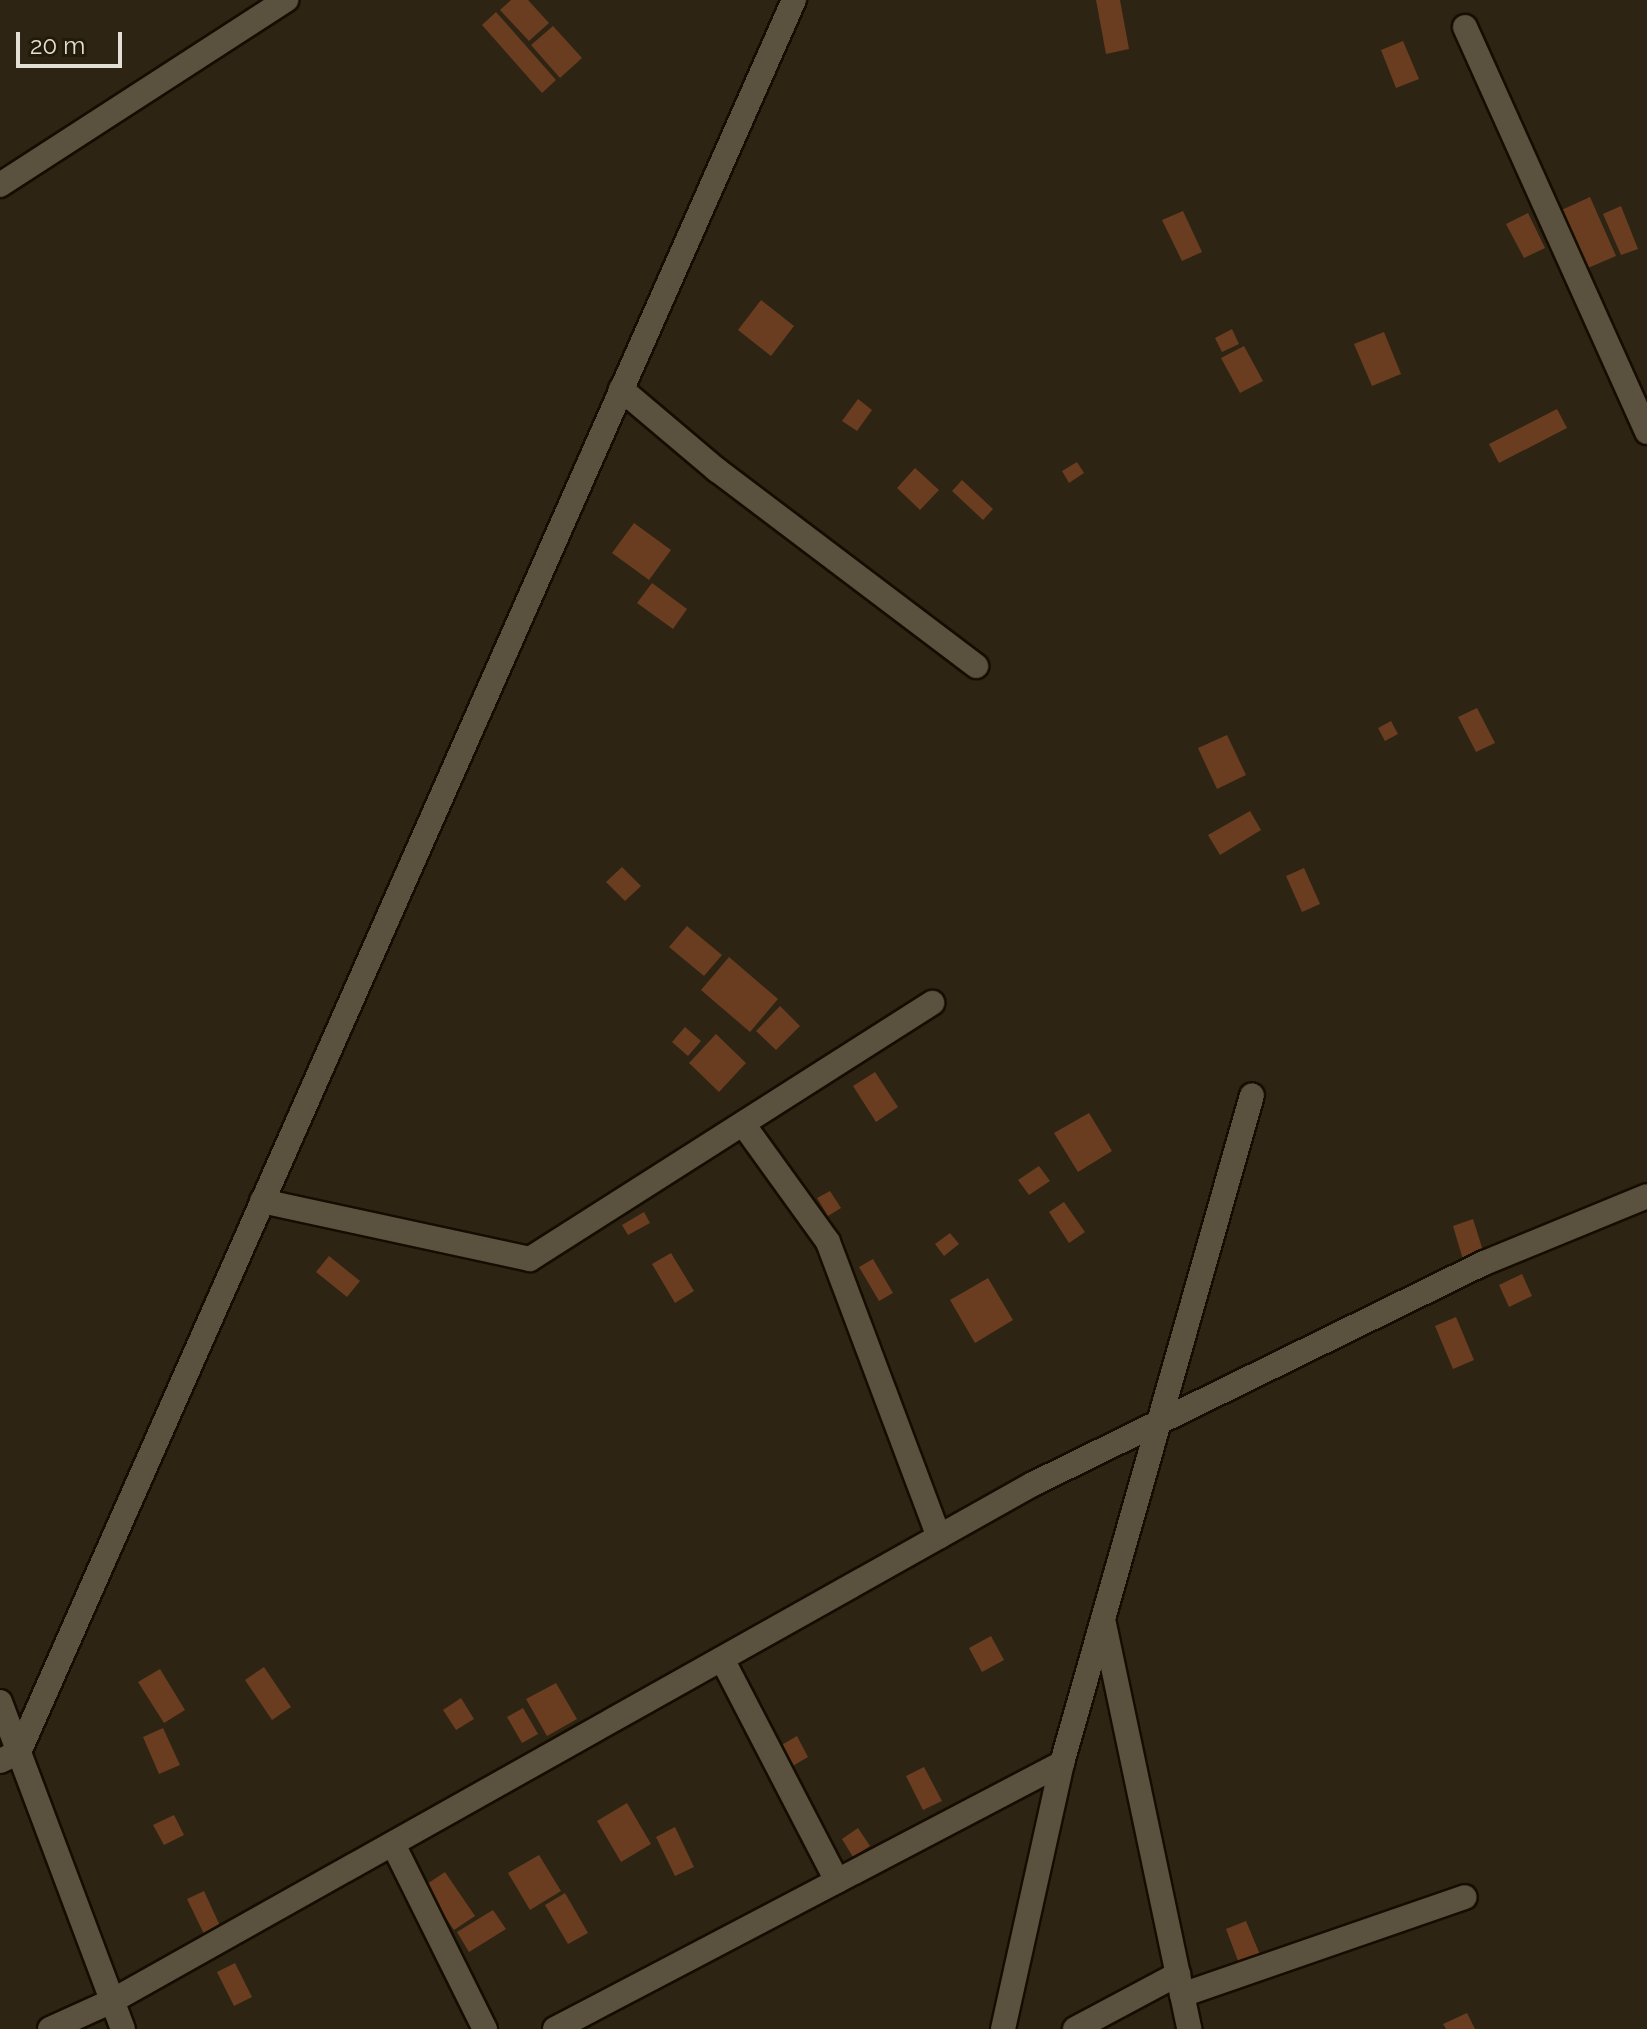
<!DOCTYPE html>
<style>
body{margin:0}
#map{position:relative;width:1647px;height:2029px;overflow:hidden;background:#2d2413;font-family:Raleway,sans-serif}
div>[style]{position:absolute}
.building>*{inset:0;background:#6a3d20}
.roads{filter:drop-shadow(2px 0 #150d01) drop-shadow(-2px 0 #150d01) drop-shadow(0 2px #150d01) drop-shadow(0 -2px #150d01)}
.street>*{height:24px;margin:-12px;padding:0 12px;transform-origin:12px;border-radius:12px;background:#5b513f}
span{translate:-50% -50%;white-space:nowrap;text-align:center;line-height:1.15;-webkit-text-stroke:8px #231b0a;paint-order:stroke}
.scale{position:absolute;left:16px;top:32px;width:106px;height:36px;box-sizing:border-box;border:4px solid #e4dfd4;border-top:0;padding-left:10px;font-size:24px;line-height:28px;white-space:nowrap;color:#e4dfd4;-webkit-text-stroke:6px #231b0a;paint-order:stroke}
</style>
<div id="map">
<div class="building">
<div style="clip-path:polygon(511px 0,528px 0,549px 23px,529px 41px,500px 10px)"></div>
<div style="clip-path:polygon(1096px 0,1120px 0,1129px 49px,1106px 54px)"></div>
<div style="clip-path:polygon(496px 12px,556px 80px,542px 93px,482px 25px)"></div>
<div style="clip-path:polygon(553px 26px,582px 58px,560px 78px,531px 45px)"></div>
<div style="clip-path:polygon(1403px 41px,1419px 79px,1396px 88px,1381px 50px)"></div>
<div style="clip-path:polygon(1590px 197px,1616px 256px,1581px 271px,1555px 213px)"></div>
<div style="clip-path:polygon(1621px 206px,1638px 249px,1621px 255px,1603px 214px)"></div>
<div style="clip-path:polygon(1183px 211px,1202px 252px,1182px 261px,1162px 220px)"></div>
<div style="clip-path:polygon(1528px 213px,1545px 248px,1524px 258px,1506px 224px)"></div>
<div style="clip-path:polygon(761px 300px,794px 326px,771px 356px,738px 330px)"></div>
<div style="clip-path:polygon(1232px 329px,1239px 344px,1222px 352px,1215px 338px)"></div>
<div style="clip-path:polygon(1384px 332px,1401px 374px,1372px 386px,1354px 344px)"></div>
<div style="clip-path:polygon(1244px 346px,1263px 381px,1240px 393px,1221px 358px)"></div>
<div style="clip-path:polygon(858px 399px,872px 410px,857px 431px,842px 421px)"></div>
<div style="clip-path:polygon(1557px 409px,1567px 428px,1499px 463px,1489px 444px)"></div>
<div style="clip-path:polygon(1077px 462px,1084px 473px,1069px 483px,1062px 471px)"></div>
<div style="clip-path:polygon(915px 468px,939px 490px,920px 510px,897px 488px)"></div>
<div style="clip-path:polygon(962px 480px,993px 509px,983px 520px,952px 491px)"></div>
<div style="clip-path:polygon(634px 523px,671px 550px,649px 580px,612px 553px)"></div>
<div style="clip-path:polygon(652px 583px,687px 609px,673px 629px,637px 603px)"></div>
<div style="clip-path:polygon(1477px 708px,1495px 743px,1476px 752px,1458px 717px)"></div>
<div style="clip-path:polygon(1391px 721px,1398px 734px,1385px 741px,1378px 728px)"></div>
<div style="clip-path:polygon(1227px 735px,1246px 775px,1217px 789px,1198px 748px)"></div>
<div style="clip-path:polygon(1250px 811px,1261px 830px,1220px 855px,1208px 835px)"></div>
<div style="clip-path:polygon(622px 867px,641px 886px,625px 901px,606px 882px)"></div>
<div style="clip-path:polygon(1304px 868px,1320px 904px,1302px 912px,1286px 876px)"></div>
<div style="clip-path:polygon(687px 926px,722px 955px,704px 976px,669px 947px)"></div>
<div style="clip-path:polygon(729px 957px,778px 999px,750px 1032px,701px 990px)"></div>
<div style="clip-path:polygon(780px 1006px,800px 1026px,776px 1050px,756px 1031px)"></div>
<div style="clip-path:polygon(685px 1027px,701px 1041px,688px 1056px,672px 1042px)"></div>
<div style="clip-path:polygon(716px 1034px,746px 1063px,719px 1092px,689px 1063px)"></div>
<div style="clip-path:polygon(875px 1072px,898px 1107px,876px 1122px,853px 1086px)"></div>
<div style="clip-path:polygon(1089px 1113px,1112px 1151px,1078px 1172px,1054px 1133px)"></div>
<div style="clip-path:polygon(1039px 1166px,1050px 1181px,1029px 1195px,1018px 1180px)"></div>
<div style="clip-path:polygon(830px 1191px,841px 1208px,828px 1216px,817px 1198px)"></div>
<div style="clip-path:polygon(1064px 1202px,1085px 1232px,1069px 1243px,1049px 1212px)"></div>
<div style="clip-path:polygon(644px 1212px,650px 1223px,628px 1235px,622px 1225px)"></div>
<div style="clip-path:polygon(1473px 1219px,1485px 1257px,1464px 1263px,1453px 1226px)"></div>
<div style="clip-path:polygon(950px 1233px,959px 1244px,944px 1256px,935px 1244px)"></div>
<div style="clip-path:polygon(671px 1253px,694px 1291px,675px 1303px,652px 1264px)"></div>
<div style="clip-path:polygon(329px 1256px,360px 1281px,347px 1297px,316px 1272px)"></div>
<div style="clip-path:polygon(873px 1259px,893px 1293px,879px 1301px,859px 1267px)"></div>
<div style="clip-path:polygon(1522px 1274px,1532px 1296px,1509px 1307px,1499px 1285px)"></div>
<div style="clip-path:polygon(988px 1278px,1013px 1320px,975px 1343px,950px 1300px)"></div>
<div style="clip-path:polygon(1456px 1317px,1474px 1360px,1453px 1369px,1435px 1326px)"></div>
<div style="clip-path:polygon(991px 1636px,1004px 1660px,982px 1672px,969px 1648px)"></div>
<div style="clip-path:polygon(264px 1667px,291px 1707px,272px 1720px,245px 1680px)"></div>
<div style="clip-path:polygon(160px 1669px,185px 1710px,164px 1723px,138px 1682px)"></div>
<div style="clip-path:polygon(556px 1683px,577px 1719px,547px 1736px,526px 1699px)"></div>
<div style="clip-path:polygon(461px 1698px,474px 1719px,456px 1730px,443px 1710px)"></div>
<div style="clip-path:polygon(523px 1708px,538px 1734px,522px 1743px,507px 1717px)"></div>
<div style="clip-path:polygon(163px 1728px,180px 1765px,159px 1774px,143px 1737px)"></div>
<div style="clip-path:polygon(797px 1736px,808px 1757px,791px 1767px,780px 1746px)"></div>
<div style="clip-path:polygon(924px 1767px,942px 1801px,923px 1810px,906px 1776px)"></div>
<div style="clip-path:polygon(627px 1803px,651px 1844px,621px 1862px,597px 1821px)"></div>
<div style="clip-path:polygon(174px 1815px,184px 1835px,164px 1845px,153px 1825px)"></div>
<div style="clip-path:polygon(675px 1827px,694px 1867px,675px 1876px,656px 1837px)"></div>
<div style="clip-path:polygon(858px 1828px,870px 1846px,853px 1857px,842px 1839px)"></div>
<div style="clip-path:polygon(539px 1855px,561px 1891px,530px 1910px,508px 1873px)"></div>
<div style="clip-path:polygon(445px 1872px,475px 1916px,454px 1930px,424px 1886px)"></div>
<div style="clip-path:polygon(204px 1891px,221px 1928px,205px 1936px,187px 1899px)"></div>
<div style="clip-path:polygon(565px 1893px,588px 1933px,568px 1944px,545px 1905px)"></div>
<div style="clip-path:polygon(493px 1910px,506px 1929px,469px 1952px,457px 1932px)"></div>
<div style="clip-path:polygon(1246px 1921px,1261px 1957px,1240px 1966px,1226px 1929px)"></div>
<div style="clip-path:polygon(235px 1963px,252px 1997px,234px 2006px,217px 1972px)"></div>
<div style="clip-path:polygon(1467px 2013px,1475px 2029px,1446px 2029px,1443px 2024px)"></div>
</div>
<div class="roads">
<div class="street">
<div style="left:1465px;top:27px;width:444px;rotate:65.8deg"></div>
<div style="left:0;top:185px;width:341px;rotate:-32.9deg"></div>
<div style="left:621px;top:389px;width:126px;rotate:40.2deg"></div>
<div style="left:717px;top:470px;width:325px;rotate:37.1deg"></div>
<div style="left:743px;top:1124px;width:145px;rotate:54.2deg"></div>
<div style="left:828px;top:1242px;width:315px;rotate:69.4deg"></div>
<div style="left:262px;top:1201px;width:274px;rotate:12.2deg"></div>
<div style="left:530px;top:1259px;width:477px;rotate:-32.5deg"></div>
<div style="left:1104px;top:1624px;width:414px;rotate:78.1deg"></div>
<div style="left:722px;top:1659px;width:250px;rotate:62.6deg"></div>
<div style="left:0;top:1702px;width:349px;rotate:69.4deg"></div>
<div style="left:0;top:1761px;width:21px;rotate:-25deg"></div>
<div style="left:19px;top:1752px;width:1916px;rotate:-66.14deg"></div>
<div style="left:393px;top:1844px;width:207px;rotate:63.6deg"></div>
<div style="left:1182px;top:1995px;width:299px;rotate:-19.1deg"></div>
<div style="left:50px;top:2029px;width:68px;rotate:-24.3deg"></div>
<div style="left:112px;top:2001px;width:1056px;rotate:-29.31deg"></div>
<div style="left:1033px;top:1484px;width:502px;rotate:-26.11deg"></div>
<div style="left:1484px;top:1263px;width:176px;rotate:-22.3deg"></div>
<div style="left:555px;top:2029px;width:573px;rotate:-27.68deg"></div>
<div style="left:1003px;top:2029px;width:272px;rotate:-77.5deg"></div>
<div style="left:1062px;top:1763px;width:694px;rotate:-74.12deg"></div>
<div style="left:1075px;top:2029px;width:117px;rotate:-28.1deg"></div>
</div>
</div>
<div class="scale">20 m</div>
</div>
